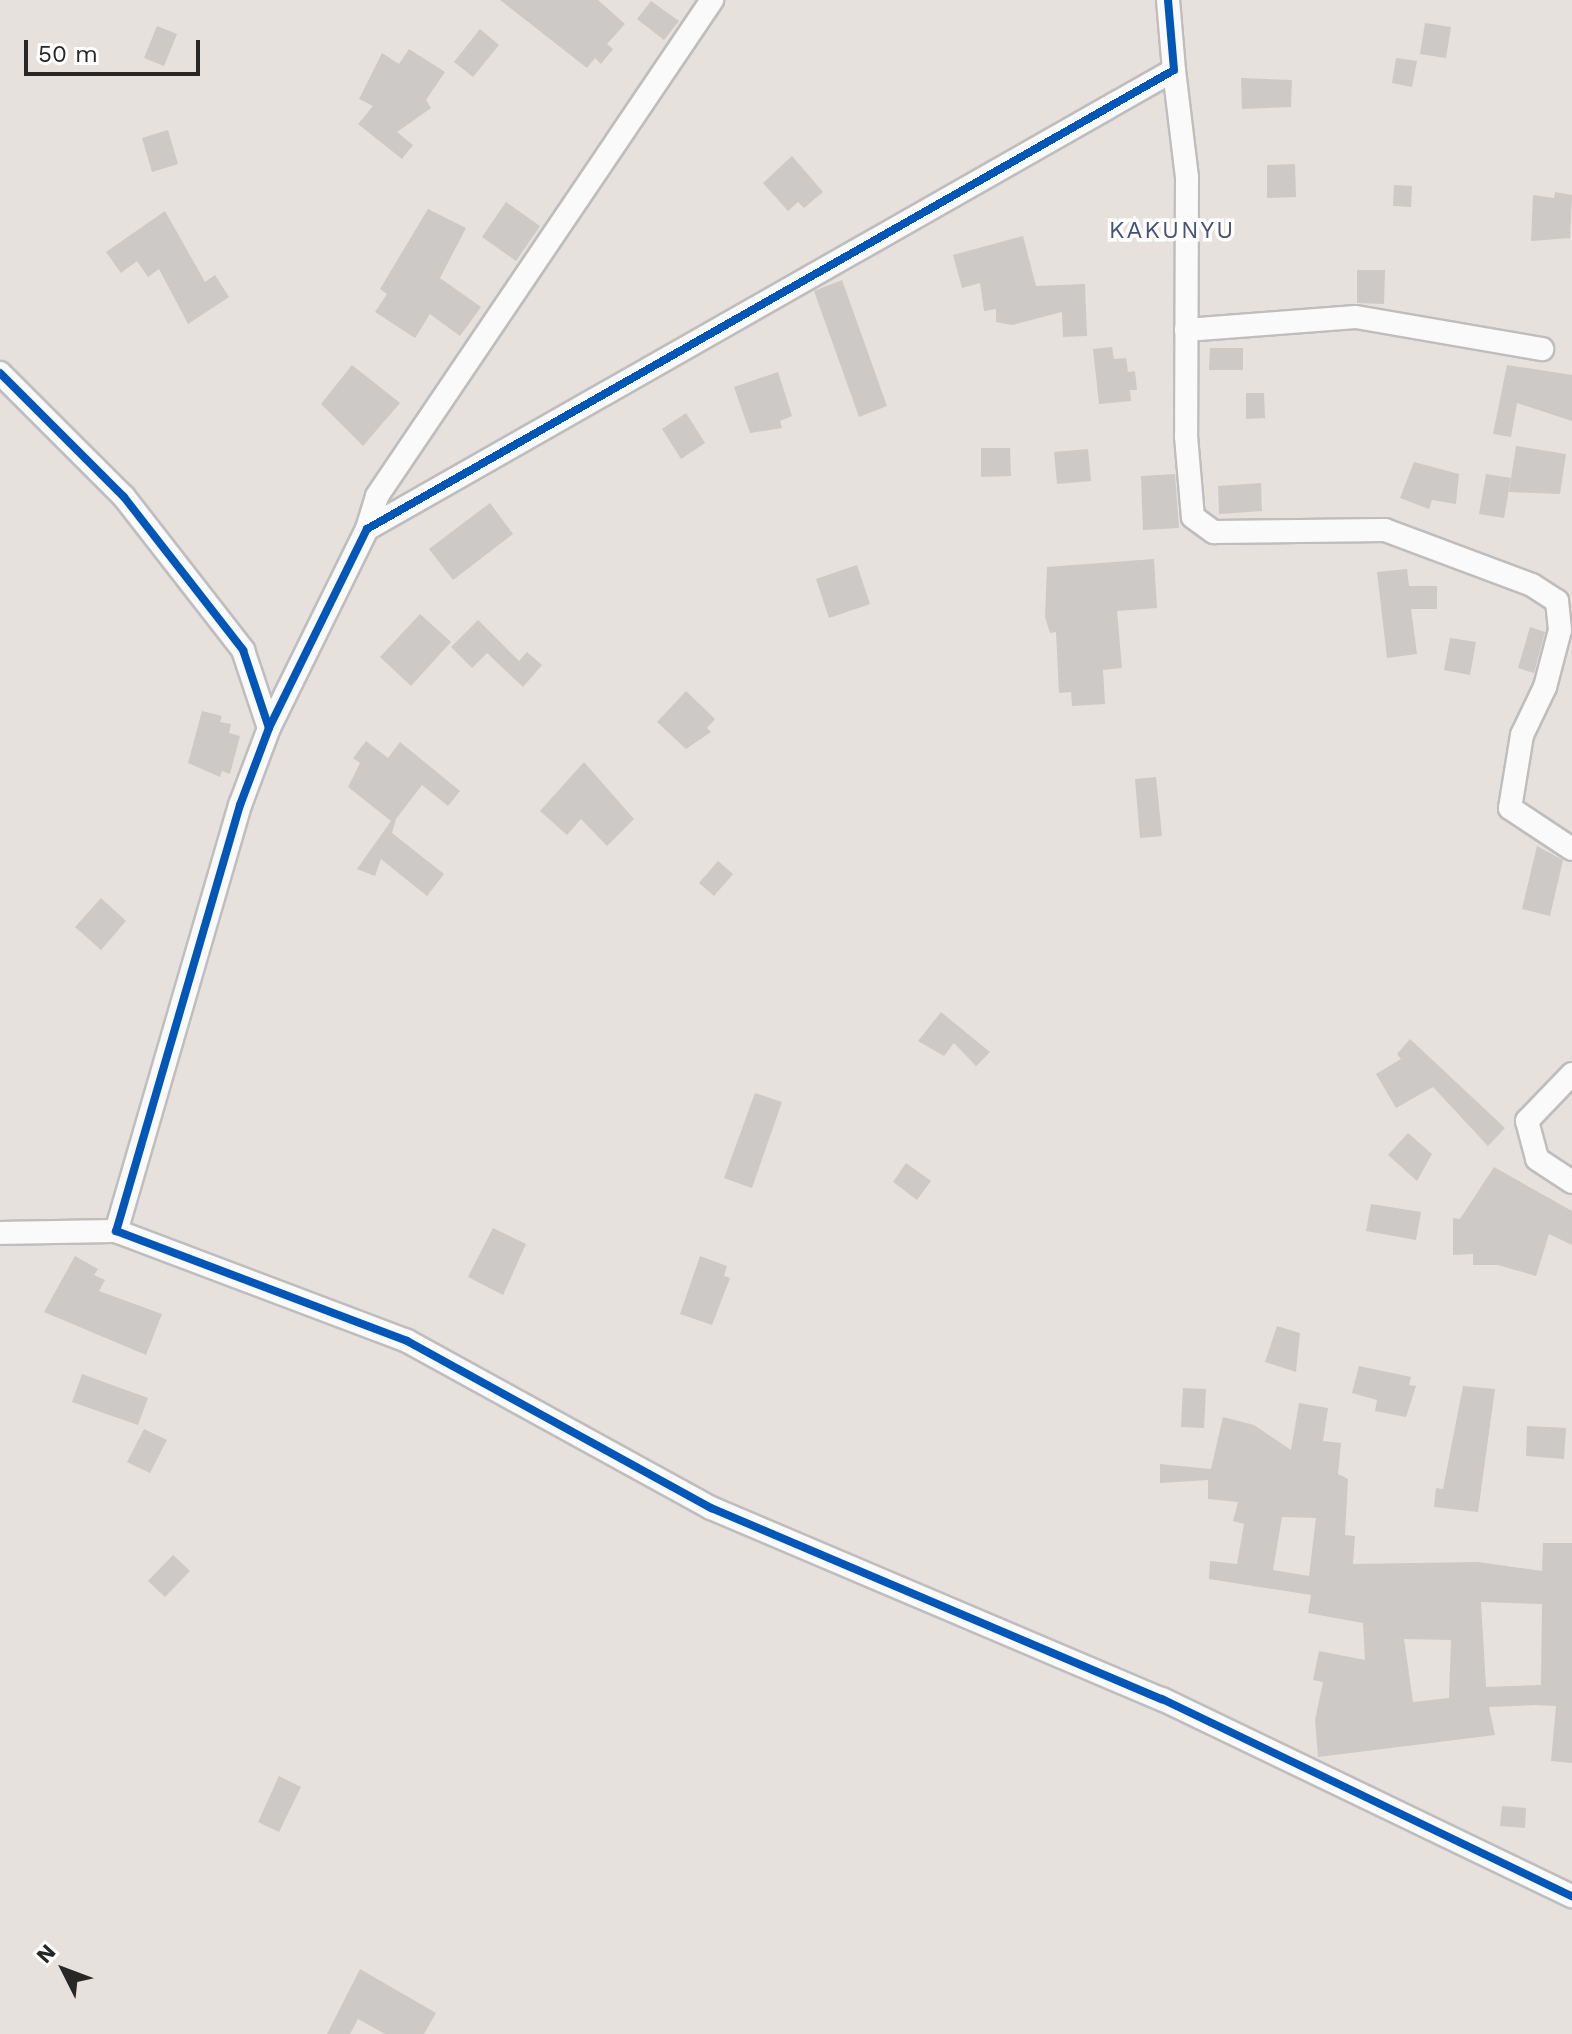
<!DOCTYPE html>
<style>
body{margin:0}
#map{position:relative;width:1572px;height:2034px;overflow:hidden;background:#e6e1dc;font-family:"Work Sans",sans-serif}
div>[style]{position:absolute}
.building>*{inset:0;background:#ccc9c6}
.roads{filter:drop-shadow(2px 0 #bfbdbe) drop-shadow(-2px 0 #bfbdbe) drop-shadow(0 2px #bfbdbe) drop-shadow(0 -2px #bfbdbe)}
.minor>*{height:22px;margin:-11px;padding:0 11px;transform-origin:11px;border-radius:11px;background:#fbfafa}
.cycleway>*{height:8px;margin:-4px;padding:0 4px;transform-origin:4px;border-radius:4px;background:#0057b8}
span{translate:-50% -50%;white-space:nowrap;text-align:center;line-height:1.15;-webkit-text-stroke:7px #fff;paint-order:stroke}
.quarter-label{font-size:24px;color:#455179;letter-spacing:2px}
.north{position:absolute;left:24px;top:1930px;width:80px;height:80px;-webkit-text-stroke:6px #fff;paint-order:stroke;rotate:312deg;font-size:22px;font-weight:700;line-height:32px;text-align:center;color:#272727}
.north::after{content:'';display:block;margin:auto;width:28px;height:36px;background:#272727;clip-path:polygon(50% 0,100% 100%,50% 72%,0 100%)}
.scale{position:absolute;left:24px;top:40px;width:176px;height:36px;box-sizing:border-box;border:4px solid #272727;border-top:0;padding-left:10px;font-size:24px;line-height:28px;white-space:nowrap;color:#272727;-webkit-text-stroke:6px #fff;paint-order:stroke}
</style>
<div id="map">
<div class="building">
<div style="clip-path:polygon(500px 0,598px 0,625px 24px,607px 44px,613px 49px,601px 64px,595px 58px,587px 68px)"></div>
<div style="clip-path:polygon(651px 1px,679px 21px,664px 40px,637px 19px)"></div>
<div style="clip-path:polygon(1425px 23px,1451px 27px,1446px 58px,1420px 54px)"></div>
<div style="clip-path:polygon(157px 26px,177px 34px,164px 66px,144px 58px)"></div>
<div style="clip-path:polygon(480px 29px,499px 45px,473px 77px,454px 62px)"></div>
<div style="clip-path:polygon(409px 49px,445px 72px,426px 100px,431px 108px,397px 132px,413px 145px,402px 159px,358px 124px,373px 106px,359px 99px,382px 53px,399px 64px)"></div>
<div style="clip-path:polygon(1396px 58px,1417px 61px,1412px 87px,1392px 83px)"></div>
<div style="clip-path:polygon(1241px 78px,1292px 80px,1291px 107px,1242px 109px)"></div>
<div style="clip-path:polygon(168px 130px,178px 164px,152px 172px,142px 138px)"></div>
<div style="clip-path:polygon(792px 156px,823px 192px,804px 208px,798px 202px,788px 211px,763px 183px)"></div>
<div style="clip-path:polygon(1295px 164px,1296px 197px,1267px 198px,1267px 165px)"></div>
<div style="clip-path:polygon(1394px 185px,1412px 186px,1411px 207px,1393px 206px)"></div>
<div style="clip-path:polygon(1555px 192px,1572px 195px,1570px 238px,1531px 241px,1533px 195px,1554px 198px)"></div>
<div style="clip-path:polygon(506px 202px,540px 226px,516px 261px,482px 237px)"></div>
<div style="clip-path:polygon(428px 209px,466px 228px,440px 278px,481px 307px,460px 336px,430px 314px,415px 338px,375px 312px,387px 294px,380px 289px)"></div>
<div style="clip-path:polygon(165px 211px,205px 282px,215px 275px,229px 297px,188px 324px,159px 269px,148px 277px,137px 261px,121px 273px,106px 252px)"></div>
<div style="clip-path:polygon(1023px 236px,1036px 286px,1085px 284px,1087px 336px,1063px 337px,1062px 312px,1012px 325px,996px 322px,996px 309px,984px 311px,980px 283px,962px 288px,953px 255px)"></div>
<div style="clip-path:polygon(1357px 270px,1385px 270px,1384px 304px,1357px 303px)"></div>
<div style="clip-path:polygon(842px 280px,887px 406px,859px 417px,814px 291px)"></div>
<div style="clip-path:polygon(1112px 347px,1114px 359px,1126px 358px,1128px 372px,1135px 371px,1137px 390px,1130px 390px,1131px 401px,1099px 404px,1093px 349px)"></div>
<div style="clip-path:polygon(1210px 348px,1243px 348px,1243px 370px,1209px 370px)"></div>
<div style="clip-path:polygon(352px 365px,400px 403px,363px 446px,321px 404px)"></div>
<div style="clip-path:polygon(1507px 365px,1572px 375px,1572px 421px,1517px 403px,1511px 437px,1493px 434px)"></div>
<div style="clip-path:polygon(778px 372px,792px 416px,780px 421px,782px 428px,750px 433px,734px 387px)"></div>
<div style="clip-path:polygon(1246px 393px,1264px 393px,1265px 418px,1246px 419px)"></div>
<div style="clip-path:polygon(686px 413px,705px 443px,681px 459px,662px 429px)"></div>
<div style="clip-path:polygon(1516px 446px,1566px 454px,1560px 494px,1509px 492px)"></div>
<div style="clip-path:polygon(981px 448px,1010px 448px,1011px 476px,981px 477px)"></div>
<div style="clip-path:polygon(1088px 449px,1091px 481px,1057px 484px,1054px 452px)"></div>
<div style="clip-path:polygon(1414px 462px,1459px 474px,1456px 504px,1432px 500px,1429px 509px,1400px 498px)"></div>
<div style="clip-path:polygon(1175px 474px,1179px 528px,1143px 530px,1141px 476px)"></div>
<div style="clip-path:polygon(1486px 474px,1511px 478px,1504px 518px,1479px 514px)"></div>
<div style="clip-path:polygon(1261px 483px,1262px 511px,1219px 514px,1218px 486px)"></div>
<div style="clip-path:polygon(490px 503px,513px 534px,453px 580px,429px 549px)"></div>
<div style="clip-path:polygon(1154px 559px,1157px 608px,1117px 611px,1122px 668px,1103px 670px,1105px 704px,1072px 706px,1071px 692px,1059px 693px,1056px 632px,1050px 633px,1045px 617px,1047px 567px)"></div>
<div style="clip-path:polygon(857px 565px,870px 604px,829px 618px,816px 579px)"></div>
<div style="clip-path:polygon(1407px 569px,1409px 586px,1437px 586px,1437px 609px,1411px 609px,1417px 654px,1387px 658px,1377px 572px)"></div>
<div style="clip-path:polygon(420px 614px,451px 642px,411px 686px,380px 657px)"></div>
<div style="clip-path:polygon(478px 620px,519px 661px,527px 652px,542px 665px,523px 687px,487px 653px,472px 668px,451px 647px)"></div>
<div style="clip-path:polygon(1530px 627px,1545px 632px,1534px 673px,1518px 668px)"></div>
<div style="clip-path:polygon(1450px 638px,1476px 642px,1470px 675px,1444px 670px)"></div>
<div style="clip-path:polygon(686px 691px,715px 719px,707px 728px,711px 732px,686px 749px,657px 722px)"></div>
<div style="clip-path:polygon(202px 711px,222px 716px,220px 722px,231px 724px,229px 733px,240px 736px,230px 774px,222px 771px,220px 777px,188px 763px)"></div>
<div style="clip-path:polygon(366px 741px,388px 758px,400px 742px,460px 791px,448px 806px,422px 785px,396px 819px,392px 833px,444px 874px,427px 896px,381px 859px,375px 876px,357px 869px,391px 821px,348px 787px,360px 763px,353px 758px)"></div>
<div style="clip-path:polygon(584px 762px,634px 819px,607px 846px,581px 819px,567px 835px,540px 811px)"></div>
<div style="clip-path:polygon(1156px 777px,1162px 836px,1140px 838px,1135px 779px)"></div>
<div style="clip-path:polygon(1537px 846px,1563px 860px,1550px 916px,1522px 909px)"></div>
<div style="clip-path:polygon(718px 861px,733px 874px,714px 896px,699px 883px)"></div>
<div style="clip-path:polygon(101px 898px,126px 921px,101px 950px,75px 927px)"></div>
<div style="clip-path:polygon(941px 1012px,990px 1052px,976px 1066px,954px 1043px,944px 1056px,918px 1041px)"></div>
<div style="clip-path:polygon(1410px 1039px,1505px 1128px,1488px 1146px,1433px 1087px,1396px 1108px,1376px 1074px,1401px 1059px,1397px 1054px)"></div>
<div style="clip-path:polygon(755px 1093px,782px 1102px,752px 1188px,724px 1178px)"></div>
<div style="clip-path:polygon(1408px 1133px,1432px 1154px,1417px 1181px,1388px 1155px)"></div>
<div style="clip-path:polygon(906px 1163px,931px 1181px,917px 1200px,893px 1182px)"></div>
<div style="clip-path:polygon(1494px 1167px,1572px 1211px,1572px 1245px,1549px 1234px,1536px 1276px,1498px 1265px,1473px 1265px,1473px 1254px,1453px 1255px,1453px 1218px,1460px 1219px)"></div>
<div style="clip-path:polygon(1371px 1204px,1421px 1212px,1416px 1240px,1366px 1231px)"></div>
<div style="clip-path:polygon(493px 1228px,526px 1244px,503px 1295px,468px 1277px)"></div>
<div style="clip-path:polygon(75px 1256px,98px 1269px,94px 1275px,105px 1280px,99px 1291px,162px 1314px,146px 1355px,44px 1312px)"></div>
<div style="clip-path:polygon(700px 1256px,727px 1266px,724px 1276px,730px 1278px,712px 1325px,680px 1314px)"></div>
<div style="clip-path:polygon(1277px 1326px,1300px 1333px,1296px 1372px,1265px 1362px)"></div>
<div style="clip-path:polygon(1359px 1366px,1411px 1377px,1409px 1385px,1416px 1386px,1406px 1417px,1375px 1411px,1377px 1400px,1352px 1393px)"></div>
<div style="clip-path:polygon(82px 1374px,148px 1398px,138px 1425px,72px 1402px)"></div>
<div style="clip-path:polygon(1463px 1386px,1495px 1389px,1478px 1512px,1434px 1507px,1436px 1488px,1443px 1489px)"></div>
<div style="clip-path:polygon(1183px 1388px,1206px 1389px,1204px 1428px,1181px 1427px)"></div>
<div style="clip-path:polygon(evenodd,1299px 1403px,1328px 1408px,1323px 1441px,1341px 1443px,1338px 1474px,1348px 1479px,1345px 1535px,1355px 1536px,1353px 1564px,1478px 1562px,1542px 1571px,1543px 1543px,1572px 1543px,1572px 1763px,1551px 1761px,1556px 1706px,1535px 1705px,1489px 1707px,1495px 1735px,1318px 1757px,1315px 1720px,1323px 1682px,1313px 1680px,1319px 1651px,1365px 1660px,1363px 1623px,1308px 1613px,1311px 1595px,1209px 1579px,1210px 1561px,1237px 1564px,1244px 1524px,1233px 1521px,1238px 1502px,1208px 1499px,1208px 1480px,1160px 1483px,1160px 1464px,1211px 1469px,1223px 1417px,1254px 1425px,1291px 1450px,1299px 1403px,1282px 1517px,1316px 1518px,1309px 1576px,1273px 1570px,1282px 1517px,1299px 1403px,1481px 1602px,1542px 1604px,1541px 1685px,1486px 1687px,1481px 1602px,1299px 1403px,1404px 1639px,1451px 1640px,1449px 1698px,1413px 1702px,1404px 1639px)"></div>
<div style="clip-path:polygon(1527px 1426px,1566px 1428px,1564px 1459px,1526px 1456px)"></div>
<div style="clip-path:polygon(144px 1429px,167px 1440px,150px 1473px,127px 1462px)"></div>
<div style="clip-path:polygon(173px 1555px,190px 1571px,165px 1597px,148px 1581px)"></div>
<div style="clip-path:polygon(279px 1776px,301px 1787px,279px 1832px,258px 1822px)"></div>
<div style="clip-path:polygon(1502px 1806px,1526px 1808px,1525px 1828px,1500px 1826px)"></div>
<div style="clip-path:polygon(360px 1969px,436px 2013px,424px 2034px,385px 2034px,358px 2019px,350px 2034px,327px 2034px)"></div>
</div>
<div class="roads">
<div class="minor">
<div style="left:1174px;top:70px;width:108px;rotate:83.1deg"></div>
<div style="left:1187px;top:177px;width:259px;rotate:90.2deg"></div>
<div style="left:1186px;top:436px;width:81px;rotate:85.1deg"></div>
<div style="left:1193px;top:517px;width:26px;rotate:36deg"></div>
<div style="left:1214px;top:532px;width:171px;rotate:-0.7deg"></div>
<div style="left:1385px;top:530px;width:157px;rotate:20.5deg"></div>
<div style="left:1532px;top:585px;width:30px;rotate:33deg"></div>
<div style="left:1557px;top:601px;width:29px;rotate:84deg"></div>
<div style="left:1560px;top:630px;width:59px;rotate:104.7deg"></div>
<div style="left:1545px;top:687px;width:53px;rotate:115.6deg"></div>
<div style="left:1522px;top:735px;width:74px;rotate:99.3deg"></div>
<div style="left:1510px;top:808px;width:74px;rotate:33.5deg"></div>
<div style="left:1186px;top:330px;width:170px;rotate:-4.4deg"></div>
<div style="left:1356px;top:317px;width:189px;rotate:9.8deg"></div>
<div style="left:0;top:373px;width:175px;rotate:45deg"></div>
<div style="left:124px;top:497px;width:194px;rotate:52.1deg"></div>
<div style="left:243px;top:650px;width:82px;rotate:71.6deg"></div>
<div style="left:269px;top:728px;width:82px;rotate:110.6deg"></div>
<div style="left:240px;top:805px;width:444px;rotate:106.2deg"></div>
<div style="left:116px;top:1231px;width:311px;rotate:20.7deg"></div>
<div style="left:407px;top:1341px;width:347px;rotate:28.8deg"></div>
<div style="left:711px;top:1508px;width:490px;rotate:23deg"></div>
<div style="left:1162px;top:1699px;width:455px;rotate:25.7deg"></div>
<div style="left:367px;top:529px;width:34px;rotate:-73deg"></div>
<div style="left:377px;top:496px;width:599px;rotate:-55.96deg"></div>
<div style="left:269px;top:728px;width:222px;rotate:-63.8deg"></div>
<div style="left:367px;top:529px;width:928px;rotate:-29.63deg"></div>
<div style="left:1174px;top:70px;width:70px;rotate:-94.9deg"></div>
<div style="left:1572px;top:1074px;width:65px;rotate:133.8deg"></div>
<div style="left:1527px;top:1121px;width:39px;rotate:75deg"></div>
<div style="left:1537px;top:1159px;width:42px;rotate:33.3deg"></div>
<div style="left:0;top:1233px;width:116px;rotate:-1deg"></div>
</div>
</div>
<div class="cycleway">
<div style="left:0;top:373px;width:175px;rotate:45deg"></div>
<div style="left:124px;top:497px;width:194px;rotate:52.1deg"></div>
<div style="left:243px;top:650px;width:82px;rotate:71.6deg"></div>
<div style="left:269px;top:728px;width:82px;rotate:110.6deg"></div>
<div style="left:240px;top:805px;width:444px;rotate:106.2deg"></div>
<div style="left:116px;top:1231px;width:311px;rotate:20.7deg"></div>
<div style="left:407px;top:1341px;width:347px;rotate:28.8deg"></div>
<div style="left:711px;top:1508px;width:490px;rotate:23deg"></div>
<div style="left:1162px;top:1699px;width:455px;rotate:25.7deg"></div>
<div style="left:269px;top:728px;width:222px;rotate:-63.8deg"></div>
<div style="left:367px;top:529px;width:928px;rotate:-29.63deg"></div>
<div style="left:1174px;top:70px;width:70px;rotate:-94.9deg"></div>
</div>
<div class="quarter-label">
<span style="left:1172px;top:231px">KAKUNYU</span>
</div>
<div class="north">N</div>
<div class="scale">50 m</div>
</div>
